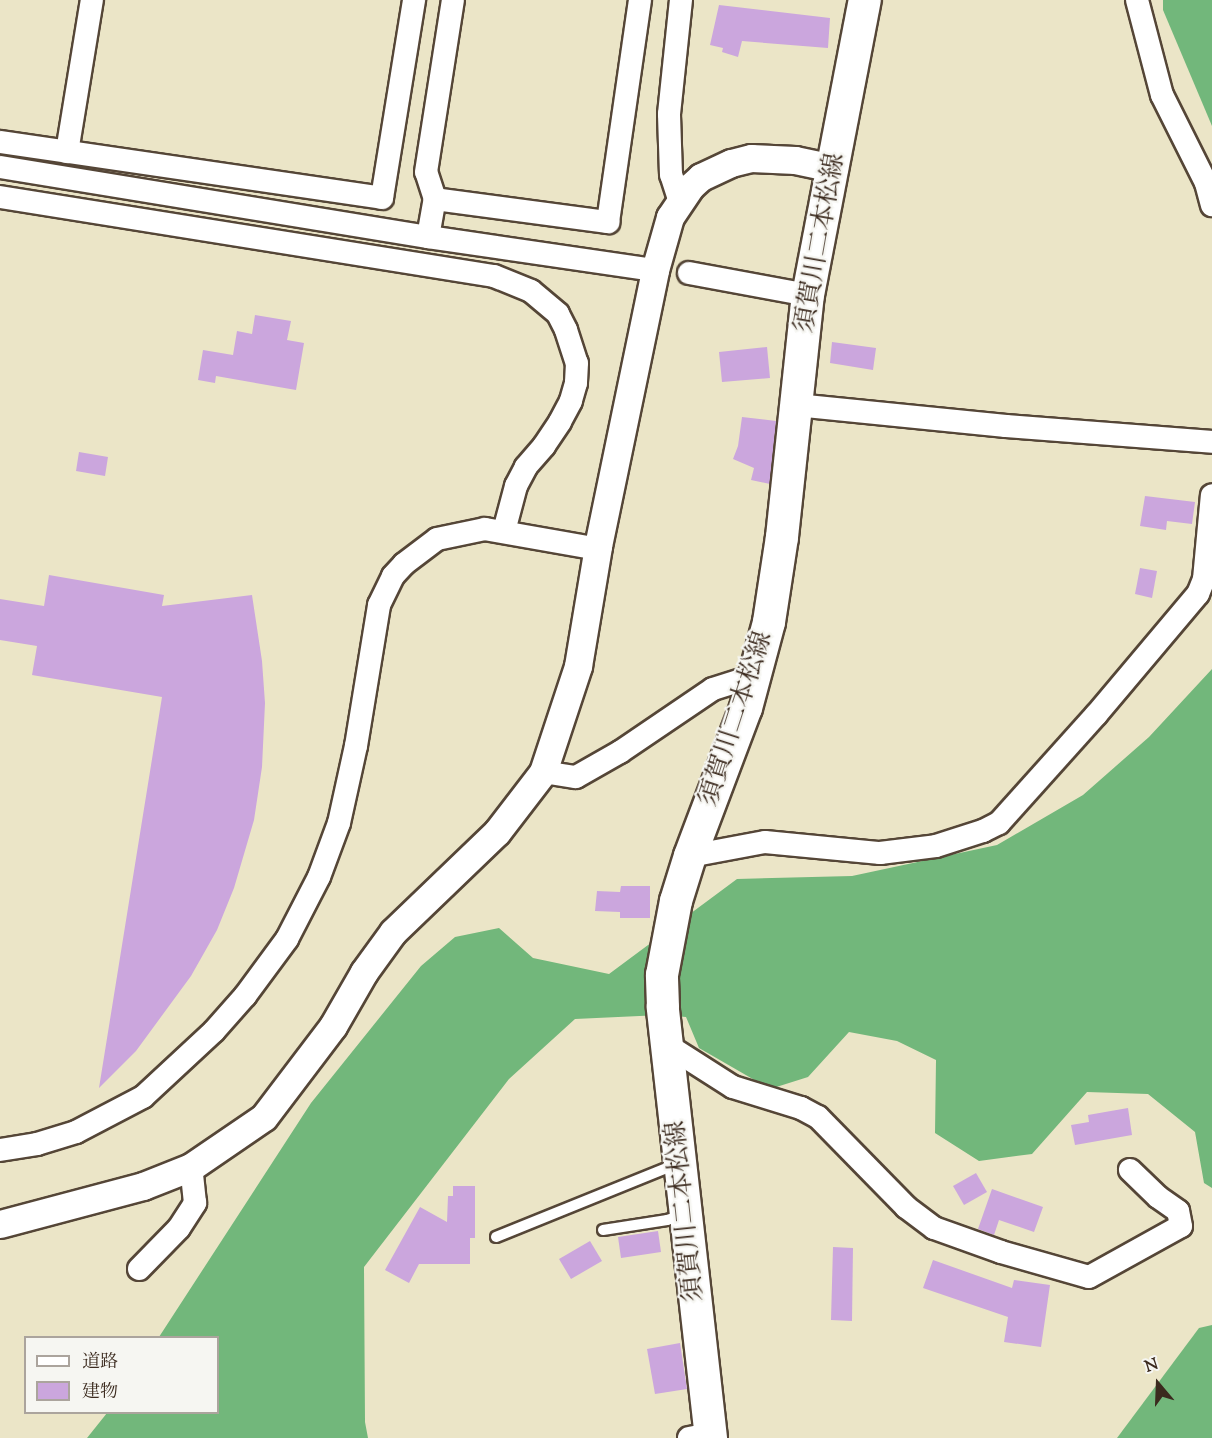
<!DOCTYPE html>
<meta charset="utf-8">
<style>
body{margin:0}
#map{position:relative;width:1212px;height:1438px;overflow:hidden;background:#ebe5c7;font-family:"Sorts Mill Goudy","Noto Serif JP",serif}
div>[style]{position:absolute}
.forest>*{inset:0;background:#72b77b}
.building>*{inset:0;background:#cba6dd}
.roads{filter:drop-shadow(2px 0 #554637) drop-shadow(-2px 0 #554637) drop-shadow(0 2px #554637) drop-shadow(0 -2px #554637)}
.service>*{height:10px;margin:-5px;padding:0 5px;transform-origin:5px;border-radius:5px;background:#fff}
.minor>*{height:22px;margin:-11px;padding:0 11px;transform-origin:11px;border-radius:11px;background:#fff}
.tertiary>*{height:27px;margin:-13.5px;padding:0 13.5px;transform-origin:13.5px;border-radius:13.5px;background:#fff}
.secondary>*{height:32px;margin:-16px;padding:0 16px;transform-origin:16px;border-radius:16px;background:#fff}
span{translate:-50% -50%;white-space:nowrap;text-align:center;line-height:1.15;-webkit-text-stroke:4.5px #f6f6f2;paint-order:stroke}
.street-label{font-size:26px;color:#3b2a1e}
.legend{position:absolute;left:24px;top:1336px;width:195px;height:78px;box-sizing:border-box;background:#f6f6f2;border:2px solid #aba49d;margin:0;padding:8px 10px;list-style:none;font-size:18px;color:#3b2a1e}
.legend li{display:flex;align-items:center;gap:12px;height:30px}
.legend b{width:30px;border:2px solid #aba49d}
.north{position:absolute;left:1128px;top:1354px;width:60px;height:60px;-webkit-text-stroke:4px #f6f6f2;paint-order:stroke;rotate:341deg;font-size:16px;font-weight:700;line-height:24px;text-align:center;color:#3b2a1e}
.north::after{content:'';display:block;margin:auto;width:21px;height:27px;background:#3b2a1e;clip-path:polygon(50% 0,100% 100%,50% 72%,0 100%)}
</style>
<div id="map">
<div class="forest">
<div style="clip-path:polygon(1163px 0,1212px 0,1212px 126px,1163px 10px)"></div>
<div style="clip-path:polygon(1212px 669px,1212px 1188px,1204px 1183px,1195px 1132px,1148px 1094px,1087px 1092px,1032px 1154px,979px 1161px,935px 1133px,936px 1060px,897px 1041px,849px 1032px,808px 1077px,770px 1089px,699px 1048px,686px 1017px,661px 1015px,575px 1019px,509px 1079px,364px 1267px,365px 1422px,368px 1438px,87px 1438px,107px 1413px,218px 1412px,218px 1338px,159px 1337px,311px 1103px,421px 966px,455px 937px,499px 928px,533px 958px,609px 974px,737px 879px,852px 876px,997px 845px,1083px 795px,1149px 737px)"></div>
<div style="clip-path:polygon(1212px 1325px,1212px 1438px,1117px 1438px,1199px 1328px)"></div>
</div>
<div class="building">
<div style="clip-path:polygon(719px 5px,830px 18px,828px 48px,742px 41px,738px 57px,722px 52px,723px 48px,710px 45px)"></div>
<div style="clip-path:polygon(255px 315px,291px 321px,287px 340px,304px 343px,296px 390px,216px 376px,215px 383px,198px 380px,203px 350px,233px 355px,237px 331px,252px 334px)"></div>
<div style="clip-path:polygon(832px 342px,876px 348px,873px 370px,830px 363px)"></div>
<div style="clip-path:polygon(767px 347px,770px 378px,722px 382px,719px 352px)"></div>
<div style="clip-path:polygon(742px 417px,776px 421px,770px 484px,751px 480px,754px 468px,733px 459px,738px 446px)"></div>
<div style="clip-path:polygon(79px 452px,108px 457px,105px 476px,76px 471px)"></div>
<div style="clip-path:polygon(1145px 496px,1195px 502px,1192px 524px,1167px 521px,1166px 530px,1140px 526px)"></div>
<div style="clip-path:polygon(1140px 568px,1157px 571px,1152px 598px,1135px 594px)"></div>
<div style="clip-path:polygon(49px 575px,164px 595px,162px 606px,252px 595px,262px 661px,265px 703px,262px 767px,254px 820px,234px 888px,217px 930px,191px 976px,136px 1051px,99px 1088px,162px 697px,32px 675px,37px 646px,0 640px,0 599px,44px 606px)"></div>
<div style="clip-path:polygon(621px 886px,650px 886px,650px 918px,620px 918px,620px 912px,595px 911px,597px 891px,620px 892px)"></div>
<div style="clip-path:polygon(1128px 1108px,1132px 1135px,1075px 1145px,1071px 1125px,1089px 1122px,1088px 1115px)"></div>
<div style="clip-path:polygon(976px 1173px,987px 1192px,964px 1205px,953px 1186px)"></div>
<div style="clip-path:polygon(453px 1186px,475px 1186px,475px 1238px,470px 1238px,470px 1264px,419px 1264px,409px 1283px,385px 1270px,420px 1207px,447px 1222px,448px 1196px,453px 1196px)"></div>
<div style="clip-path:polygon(992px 1189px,1043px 1207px,1034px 1232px,999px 1220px,994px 1235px,978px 1229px)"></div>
<div style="clip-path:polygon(658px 1231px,661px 1252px,621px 1258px,618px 1237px)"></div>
<div style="clip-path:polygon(590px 1241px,602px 1261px,571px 1279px,559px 1259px)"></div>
<div style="clip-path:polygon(833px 1247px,853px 1248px,852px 1321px,831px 1320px)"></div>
<div style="clip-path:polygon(933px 1260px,1012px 1288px,1014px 1280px,1050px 1285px,1041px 1347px,1004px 1342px,1008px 1317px,923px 1288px)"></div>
<div style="clip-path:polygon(680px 1343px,687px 1389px,655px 1394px,647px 1349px)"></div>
</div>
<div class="roads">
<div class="service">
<div style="left:603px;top:1230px;width:65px;rotate:-8.9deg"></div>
<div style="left:667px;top:1220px;width:16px;rotate:-18deg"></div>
<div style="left:496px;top:1237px;width:195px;rotate:-22deg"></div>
</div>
<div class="minor">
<div style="left:1137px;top:0;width:98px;rotate:75.3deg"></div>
<div style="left:1162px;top:95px;width:98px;rotate:63.4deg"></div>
<div style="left:1206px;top:183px;width:23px;rotate:75deg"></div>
<div style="left:0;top:142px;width:386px;rotate:8.3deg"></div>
<div style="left:382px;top:198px;width:201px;rotate:-80.8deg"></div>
<div style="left:67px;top:152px;width:154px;rotate:-80.7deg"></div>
<div style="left:0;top:167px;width:434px;rotate:9.3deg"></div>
<div style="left:428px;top:237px;width:229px;rotate:8.3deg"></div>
<div style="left:0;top:197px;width:500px;rotate:9.09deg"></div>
<div style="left:494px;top:276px;width:40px;rotate:22deg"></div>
<div style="left:531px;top:291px;width:35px;rotate:40deg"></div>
<div style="left:558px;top:314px;width:18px;rotate:63deg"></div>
<div style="left:566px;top:330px;width:35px;rotate:72deg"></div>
<div style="left:577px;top:363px;width:20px;rotate:93deg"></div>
<div style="left:576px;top:383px;width:19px;rotate:106deg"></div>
<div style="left:571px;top:401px;width:24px;rotate:118deg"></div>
<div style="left:560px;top:422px;width:29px;rotate:124deg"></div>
<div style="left:544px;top:446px;width:28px;rotate:131deg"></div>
<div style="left:526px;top:467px;width:21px;rotate:118deg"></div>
<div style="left:516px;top:486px;width:47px;rotate:104.9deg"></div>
<div style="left:435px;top:199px;width:28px;rotate:-108deg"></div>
<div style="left:426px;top:172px;width:174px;rotate:-81.1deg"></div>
<div style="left:680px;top:202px;width:28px;rotate:-108deg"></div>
<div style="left:671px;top:175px;width:61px;rotate:-91.9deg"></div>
<div style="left:669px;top:114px;width:115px;rotate:-84deg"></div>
<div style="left:428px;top:237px;width:39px;rotate:-80deg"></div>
<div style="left:435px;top:199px;width:175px;rotate:7.6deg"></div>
<div style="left:608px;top:222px;width:224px;rotate:-81.8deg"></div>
<div style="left:689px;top:273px;width:121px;rotate:10.5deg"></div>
<div style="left:796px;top:405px;width:211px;rotate:5.7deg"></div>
<div style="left:1006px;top:426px;width:207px;rotate:4.4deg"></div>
<div style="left:543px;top:772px;width:33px;rotate:9deg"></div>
<div style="left:576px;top:777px;width:51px;rotate:-29.6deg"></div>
<div style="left:620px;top:752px;width:112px;rotate:-34.1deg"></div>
<div style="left:713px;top:689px;width:43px;rotate:-17.6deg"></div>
<div style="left:690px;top:856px;width:76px;rotate:-10.6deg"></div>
<div style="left:765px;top:842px;width:116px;rotate:5.5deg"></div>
<div style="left:880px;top:853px;width:56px;rotate:-7.1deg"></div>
<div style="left:936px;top:846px;width:49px;rotate:-17.7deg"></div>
<div style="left:983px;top:831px;width:18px;rotate:-27deg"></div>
<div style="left:999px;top:823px;width:145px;rotate:-48.1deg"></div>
<div style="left:1096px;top:715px;width:158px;rotate:-49.9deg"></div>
<div style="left:1198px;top:594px;width:16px;rotate:-68deg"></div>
<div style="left:1204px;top:579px;width:84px;rotate:-84.6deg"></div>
<div style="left:667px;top:1045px;width:78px;rotate:32.5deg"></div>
<div style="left:733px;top:1087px;width:71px;rotate:17.2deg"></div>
<div style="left:801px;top:1108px;width:19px;rotate:28deg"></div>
<div style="left:818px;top:1117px;width:126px;rotate:45.6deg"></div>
<div style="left:906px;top:1207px;width:35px;rotate:37deg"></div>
<div style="left:934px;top:1228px;width:71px;rotate:19.7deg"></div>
<div style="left:1001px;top:1252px;width:91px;rotate:15.9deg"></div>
<div style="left:1089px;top:1277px;width:105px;rotate:-29deg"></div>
<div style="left:1181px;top:1226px;width:15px;rotate:-101deg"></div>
<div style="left:1178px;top:1211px;width:24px;rotate:-145deg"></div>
<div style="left:1158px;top:1197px;width:39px;rotate:-136deg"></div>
<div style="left:0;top:1150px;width:37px;rotate:-9deg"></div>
<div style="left:37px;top:1144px;width:41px;rotate:-17.1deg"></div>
<div style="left:76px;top:1132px;width:76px;rotate:-27.6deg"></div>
<div style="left:143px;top:1097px;width:97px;rotate:-42.9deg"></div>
<div style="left:214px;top:1031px;width:47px;rotate:-48.5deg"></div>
<div style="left:245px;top:996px;width:71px;rotate:-53.6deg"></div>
<div style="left:287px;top:939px;width:70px;rotate:-62.7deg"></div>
<div style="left:319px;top:877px;width:58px;rotate:-69.7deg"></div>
<div style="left:339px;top:823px;width:79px;rotate:-77.6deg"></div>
<div style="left:356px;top:746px;width:143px;rotate:-80.7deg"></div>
<div style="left:379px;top:605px;width:32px;rotate:-64deg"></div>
<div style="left:393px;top:576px;width:16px;rotate:-47deg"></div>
<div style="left:404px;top:564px;width:41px;rotate:-37.1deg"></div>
<div style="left:437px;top:539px;width:49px;rotate:-11.8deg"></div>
<div style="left:485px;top:529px;width:115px;rotate:10deg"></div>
<div style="left:139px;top:1269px;width:57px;rotate:-45.7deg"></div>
<div style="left:179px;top:1228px;width:30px;rotate:-57deg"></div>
<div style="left:195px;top:1203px;width:36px;rotate:-96deg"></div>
<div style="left:689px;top:1438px;width:21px;rotate:-11deg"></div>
</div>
<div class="tertiary">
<div style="left:0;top:1224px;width:148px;rotate:-14.9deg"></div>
<div style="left:143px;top:1186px;width:52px;rotate:-21.6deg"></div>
<div style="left:191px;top:1167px;width:88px;rotate:-34.4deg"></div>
<div style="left:264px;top:1117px;width:114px;rotate:-52.8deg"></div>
<div style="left:333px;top:1026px;width:62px;rotate:-60.1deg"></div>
<div style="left:364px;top:972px;width:49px;rotate:-54.1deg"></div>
<div style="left:393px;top:932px;width:144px;rotate:-43.9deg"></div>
<div style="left:497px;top:832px;width:76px;rotate:-52.5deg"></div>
<div style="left:543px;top:772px;width:112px;rotate:-71.7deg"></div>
<div style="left:578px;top:666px;width:122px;rotate:-80.5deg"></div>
<div style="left:598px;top:546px;width:282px;rotate:-78.3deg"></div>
<div style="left:655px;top:270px;width:55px;rotate:-74.2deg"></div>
<div style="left:670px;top:217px;width:37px;rotate:-56deg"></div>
<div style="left:691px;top:186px;width:13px;rotate:-42deg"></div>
<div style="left:701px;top:177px;width:33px;rotate:-25deg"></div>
<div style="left:731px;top:163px;width:21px;rotate:-14deg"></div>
<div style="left:751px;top:158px;width:44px;rotate:2.6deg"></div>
<div style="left:795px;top:160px;width:40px;rotate:12deg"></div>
</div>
<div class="secondary">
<div style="left:711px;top:1438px;width:434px;rotate:-96.4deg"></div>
<div style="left:663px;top:1007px;width:32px;rotate:-92deg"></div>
<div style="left:662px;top:975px;width:75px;rotate:-79.3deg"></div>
<div style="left:676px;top:901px;width:47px;rotate:-72.7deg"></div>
<div style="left:690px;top:856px;width:158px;rotate:-69.3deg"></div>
<div style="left:746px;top:708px;width:89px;rotate:-75deg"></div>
<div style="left:769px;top:622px;width:86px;rotate:-81.3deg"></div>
<div style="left:782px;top:537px;width:243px;rotate:-83.9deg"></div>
<div style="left:808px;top:295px;width:300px;rotate:-79.1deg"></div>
</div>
</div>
<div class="street-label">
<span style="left:821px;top:243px;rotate:-80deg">須賀川二本松線</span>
<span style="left:737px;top:719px;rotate:-72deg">須賀川二本松線</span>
<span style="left:686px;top:1211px;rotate:-96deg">須賀川二本松線</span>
</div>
<ul class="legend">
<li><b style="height:8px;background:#fff"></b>道路</li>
<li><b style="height:16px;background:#cba6dd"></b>建物</li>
</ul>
<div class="north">N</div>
</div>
